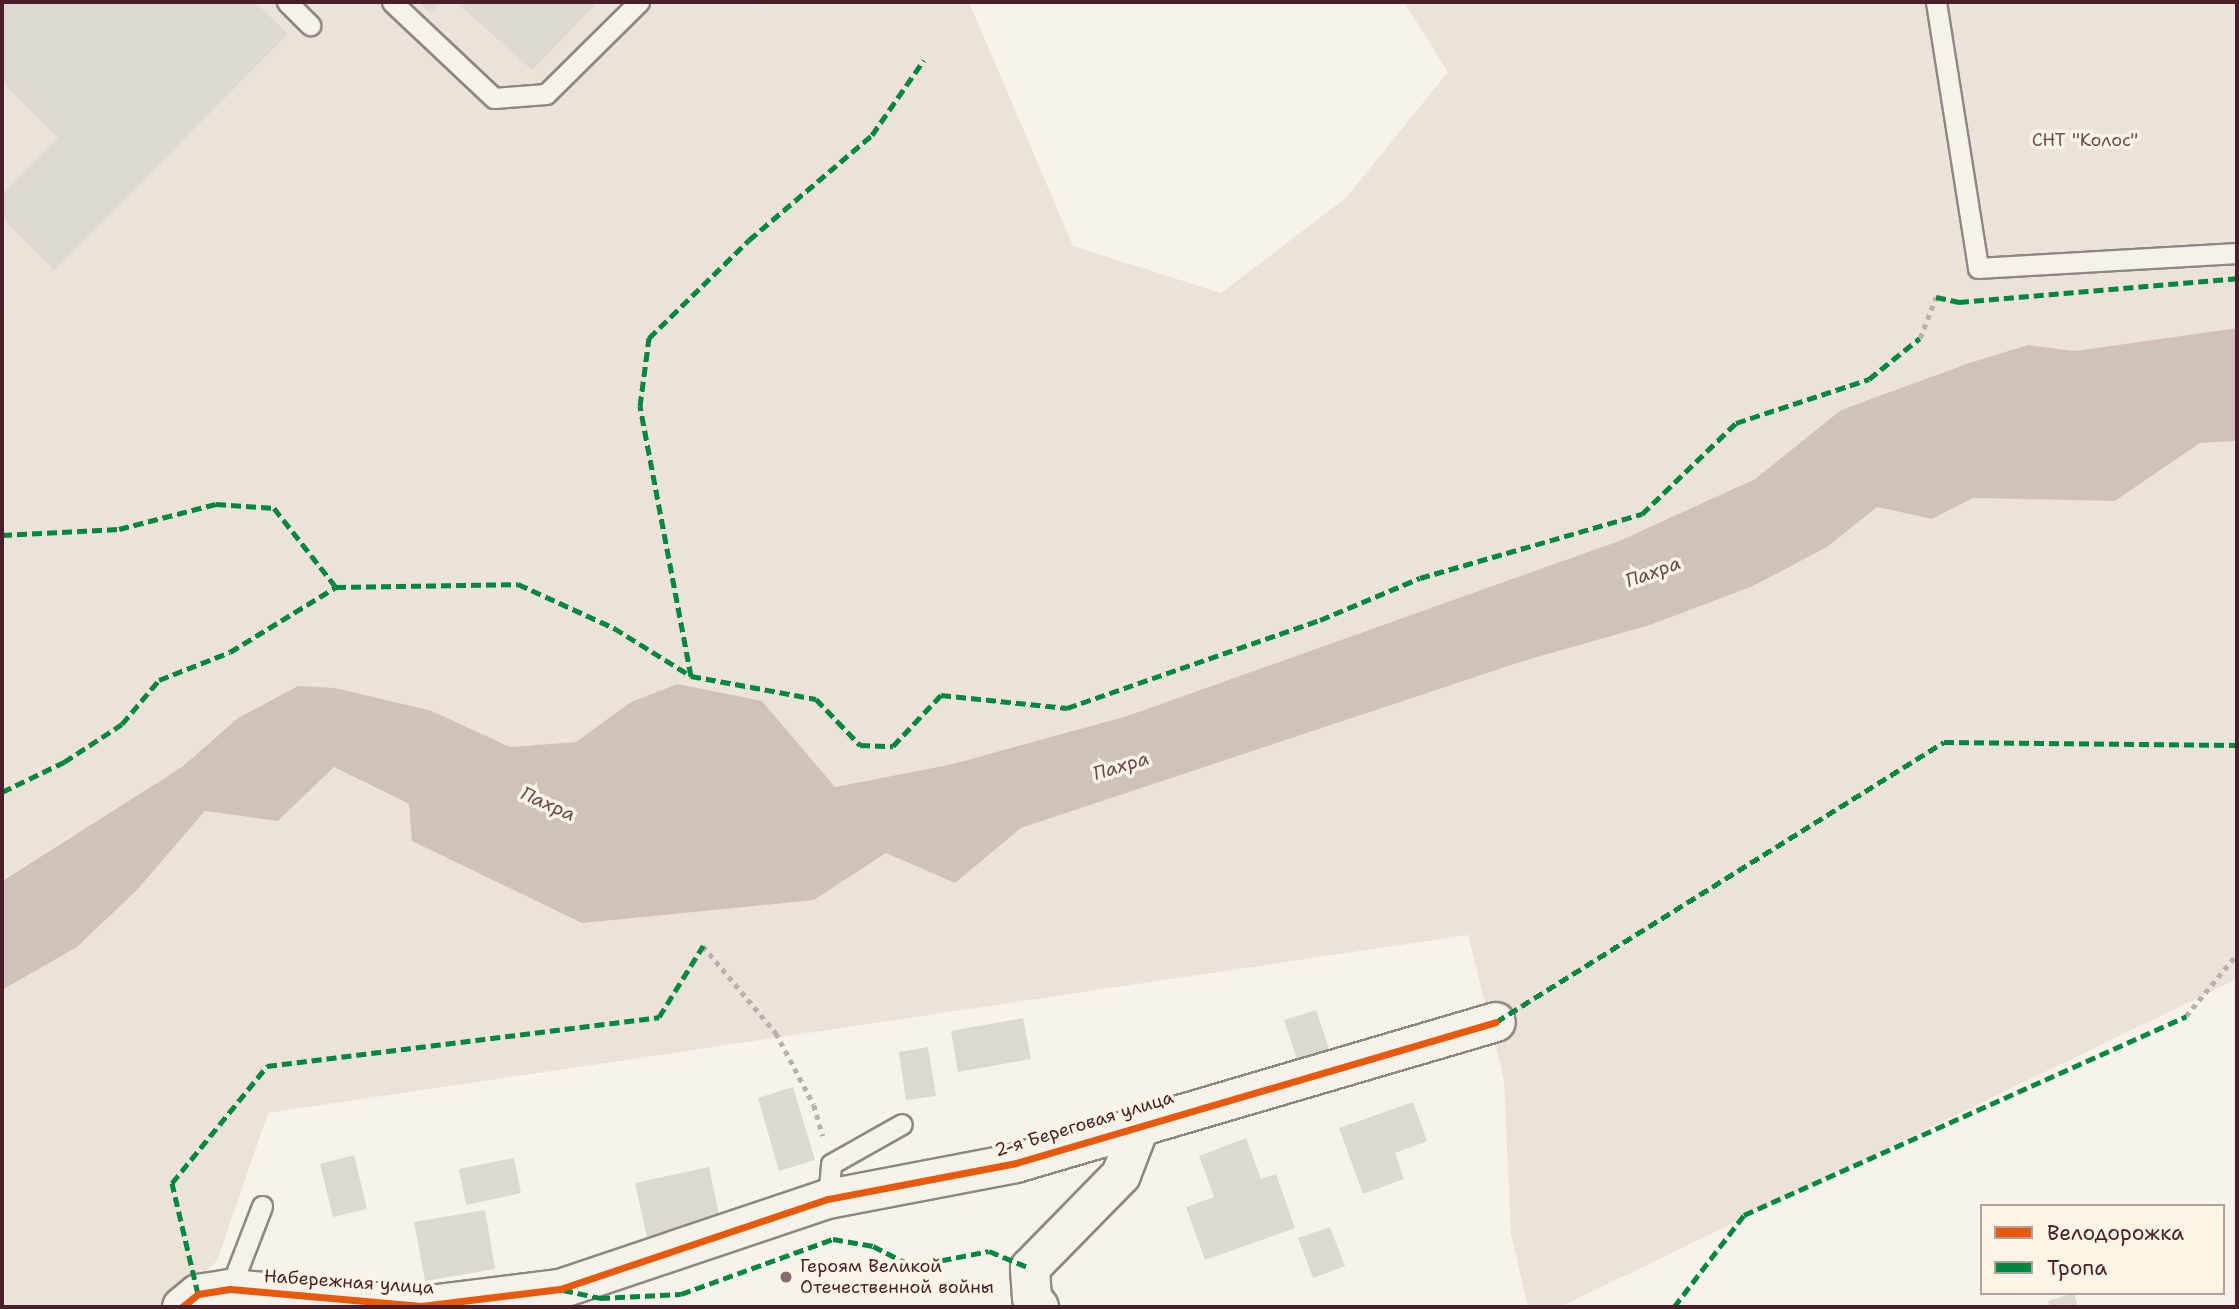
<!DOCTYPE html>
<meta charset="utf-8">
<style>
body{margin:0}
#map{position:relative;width:2239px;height:1309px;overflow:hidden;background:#f7f3ea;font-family:"Shantell Sans",sans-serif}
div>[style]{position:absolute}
.built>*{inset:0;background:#ebe3d9}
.green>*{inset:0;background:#ebe2d8}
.water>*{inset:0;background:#d0c1ba}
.building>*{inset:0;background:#ddd8d2}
.path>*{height:4.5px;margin-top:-2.25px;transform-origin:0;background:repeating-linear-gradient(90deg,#b8b1ae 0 5px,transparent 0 10px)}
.roads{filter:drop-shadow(2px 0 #908684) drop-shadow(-2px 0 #908684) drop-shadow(0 2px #908684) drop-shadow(0 -2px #908684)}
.lane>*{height:19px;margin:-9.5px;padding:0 9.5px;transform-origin:9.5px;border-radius:9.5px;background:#f5f2ec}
.street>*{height:38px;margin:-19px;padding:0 19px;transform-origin:19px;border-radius:19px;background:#f5f2ec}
.quiet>*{height:5px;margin-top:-2.5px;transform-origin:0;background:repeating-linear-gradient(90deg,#00873e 0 10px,transparent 0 15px)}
.cycleway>*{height:7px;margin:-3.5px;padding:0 3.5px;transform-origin:3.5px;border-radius:3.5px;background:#e8590c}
.dots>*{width:19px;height:19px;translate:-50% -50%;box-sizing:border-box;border:4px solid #fcf5e5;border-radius:50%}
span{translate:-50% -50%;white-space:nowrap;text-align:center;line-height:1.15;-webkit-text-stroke:7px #fcf5e5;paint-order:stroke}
.park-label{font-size:18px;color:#704c53}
.street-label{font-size:18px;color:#4a1f2b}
.poi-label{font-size:18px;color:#4a1f2b}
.left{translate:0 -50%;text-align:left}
.water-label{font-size:19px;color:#6d4950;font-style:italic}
.frame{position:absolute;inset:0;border:4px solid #4a1f2b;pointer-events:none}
.legend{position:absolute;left:1980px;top:1204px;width:245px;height:91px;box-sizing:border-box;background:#fcf5e5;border:2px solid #b59f9b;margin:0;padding:9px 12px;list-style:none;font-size:21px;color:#4a1f2b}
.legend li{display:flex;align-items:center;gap:14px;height:35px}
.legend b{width:35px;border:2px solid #b59f9b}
</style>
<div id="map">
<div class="built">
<div style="clip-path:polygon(2px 2px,767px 2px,519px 158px,430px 197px,2px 318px)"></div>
</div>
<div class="green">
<div style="clip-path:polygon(767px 2px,969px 2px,1073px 246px,1221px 293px,1346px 198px,1448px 72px,1404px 2px,2237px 2px,2237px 328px,2075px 351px,2028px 345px,1969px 363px,1841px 410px,1755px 479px,1619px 541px,1127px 716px,953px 764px,835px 787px,762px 701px,677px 684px,631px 702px,576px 742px,510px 747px,432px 711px,238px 718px,182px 767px,2px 880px,2px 318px,430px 197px,519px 158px)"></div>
<div style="clip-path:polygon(2237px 441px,2237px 979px,1560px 1307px,1528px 1307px,1511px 1234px,1504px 1080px,1468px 935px,268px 1113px,217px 1261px,169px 1307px,2px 1307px,2px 990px,77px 947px,137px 890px,205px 811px,278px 821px,334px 767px,409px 804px,814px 900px,886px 853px,955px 883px,1021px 828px,1520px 662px,1650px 625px,1827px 547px,1877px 507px,1932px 519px,1973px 498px,2115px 501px,2200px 443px)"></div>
</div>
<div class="water">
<div style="clip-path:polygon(2237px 328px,2237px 441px,2200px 443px,2115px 501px,1973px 498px,1932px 519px,1877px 507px,1827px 547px,1753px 586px,1650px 625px,1520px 662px,1021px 828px,955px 883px,886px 853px,814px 900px,582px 923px,412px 841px,409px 804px,334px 767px,278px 821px,205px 811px,137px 890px,77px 947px,2px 990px,2px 881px,182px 767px,238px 718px,298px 686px,335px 688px,432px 711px,510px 747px,576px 742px,631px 702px,677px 684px,762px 701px,835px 787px,953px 764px,1127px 716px,1619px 541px,1755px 479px,1841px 410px,1969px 363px,2028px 345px,2075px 351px)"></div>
</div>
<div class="building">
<div style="clip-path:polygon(2px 2px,255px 2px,288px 34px,54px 270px,2px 218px,2px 195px,58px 138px,2px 82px)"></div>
<div style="clip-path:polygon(419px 2px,441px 2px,430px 13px)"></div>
<div style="clip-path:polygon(456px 2px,598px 2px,532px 70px)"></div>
<div style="clip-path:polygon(1316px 1010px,1332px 1058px,1300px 1068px,1284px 1020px)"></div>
<div style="clip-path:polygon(1023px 1018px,1031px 1059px,958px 1072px,951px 1031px)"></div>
<div style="clip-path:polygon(928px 1047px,936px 1096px,906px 1100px,899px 1052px)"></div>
<div style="clip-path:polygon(793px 1087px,815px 1160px,779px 1171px,758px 1098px)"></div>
<div style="clip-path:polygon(1413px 1102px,1427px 1141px,1395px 1153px,1404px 1179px,1363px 1194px,1339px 1128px)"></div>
<div style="clip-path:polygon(1246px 1138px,1261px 1179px,1276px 1174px,1295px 1228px,1205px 1260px,1186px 1207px,1214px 1197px,1199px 1156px)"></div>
<div style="clip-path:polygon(354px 1155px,367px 1209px,333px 1217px,320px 1164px)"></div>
<div style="clip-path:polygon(514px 1158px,521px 1193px,466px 1205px,459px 1169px)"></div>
<div style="clip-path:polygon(709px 1167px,720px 1220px,647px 1237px,635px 1183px)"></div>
<div style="clip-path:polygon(485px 1210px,495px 1269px,425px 1281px,414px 1222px)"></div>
<div style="clip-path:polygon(1330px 1227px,1345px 1266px,1313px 1278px,1298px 1238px)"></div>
<div style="clip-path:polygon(2074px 1293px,2078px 1307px,2050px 1307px,2048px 1301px)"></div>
</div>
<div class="path">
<div style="left:1920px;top:338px;width:44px;rotate:-68.7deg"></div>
<div style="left:703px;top:946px;width:114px;rotate:50deg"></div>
<div style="left:776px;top:1033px;width:81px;rotate:62.2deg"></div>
<div style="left:814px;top:1105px;width:32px;rotate:74deg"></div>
<div style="left:2186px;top:1016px;width:80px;rotate:-50.6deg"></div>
</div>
<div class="roads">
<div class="lane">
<div style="left:287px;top:2px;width:33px;rotate:45deg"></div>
<div style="left:392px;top:2px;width:140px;rotate:43.3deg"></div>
<div style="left:494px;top:98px;width:52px;rotate:-4.4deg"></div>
<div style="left:546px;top:94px;width:131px;rotate:-44.7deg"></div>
<div style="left:1936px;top:2px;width:269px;rotate:81deg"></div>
<div style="left:1978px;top:268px;width:259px;rotate:-3.3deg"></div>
<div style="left:828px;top:1199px;width:35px;rotate:-85deg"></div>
<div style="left:831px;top:1164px;width:81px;rotate:-29.4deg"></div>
<div style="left:230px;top:1289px;width:89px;rotate:-68.9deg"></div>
</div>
<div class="street">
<div style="left:182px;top:1307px;width:21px;rotate:-39deg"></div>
<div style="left:198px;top:1294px;width:32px;rotate:-9deg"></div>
<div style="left:230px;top:1289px;width:192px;rotate:5.1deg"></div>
<div style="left:421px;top:1306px;width:140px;rotate:-7deg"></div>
<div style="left:560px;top:1289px;width:283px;rotate:-18.6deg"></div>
<div style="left:828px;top:1199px;width:191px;rotate:-10.8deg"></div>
<div style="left:1016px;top:1163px;width:500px;rotate:-16.37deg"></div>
<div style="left:1039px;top:1307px;width:11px;rotate:-128deg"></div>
<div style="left:1032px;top:1298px;width:30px;rotate:-94deg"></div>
<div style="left:1030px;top:1268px;width:130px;rotate:-45.6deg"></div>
<div style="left:1121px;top:1175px;width:56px;rotate:-69deg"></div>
</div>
</div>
<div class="quiet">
<div style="left:1936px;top:297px;width:24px;rotate:12deg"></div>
<div style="left:1959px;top:302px;width:279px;rotate:-4.9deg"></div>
<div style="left:2px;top:535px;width:117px;rotate:-2.9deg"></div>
<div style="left:119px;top:529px;width:100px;rotate:-14.5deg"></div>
<div style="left:216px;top:504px;width:58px;rotate:3.9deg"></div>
<div style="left:274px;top:508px;width:100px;rotate:51.9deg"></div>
<div style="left:691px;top:676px;width:275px;rotate:-100.7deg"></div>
<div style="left:640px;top:406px;width:69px;rotate:-82.5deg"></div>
<div style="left:649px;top:338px;width:140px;rotate:-44.4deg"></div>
<div style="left:749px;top:240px;width:162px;rotate:-40.5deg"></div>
<div style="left:872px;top:135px;width:91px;rotate:-55.3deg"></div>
<div style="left:2px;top:792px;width:69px;rotate:-25.8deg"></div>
<div style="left:64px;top:762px;width:69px;rotate:-33.2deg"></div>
<div style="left:122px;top:724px;width:57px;rotate:-49.9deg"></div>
<div style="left:159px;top:680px;width:76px;rotate:-21.5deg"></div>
<div style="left:230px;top:652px;width:124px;rotate:-31.5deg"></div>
<div style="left:336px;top:587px;width:182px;rotate:-0.9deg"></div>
<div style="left:518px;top:584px;width:106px;rotate:24.6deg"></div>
<div style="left:614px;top:628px;width:91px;rotate:31.9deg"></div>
<div style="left:691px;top:676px;width:127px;rotate:10.4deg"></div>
<div style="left:816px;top:699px;width:64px;rotate:46.3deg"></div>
<div style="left:860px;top:745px;width:33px;rotate:2deg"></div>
<div style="left:893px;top:746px;width:70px;rotate:-46.7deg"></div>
<div style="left:941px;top:695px;width:127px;rotate:5.9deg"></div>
<div style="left:1067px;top:708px;width:268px;rotate:-19.2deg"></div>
<div style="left:1320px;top:620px;width:108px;rotate:-22.8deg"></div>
<div style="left:1420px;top:578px;width:231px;rotate:-16.1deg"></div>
<div style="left:1642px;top:514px;width:131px;rotate:-44.1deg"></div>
<div style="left:1736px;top:423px;width:140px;rotate:-18.3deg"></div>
<div style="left:1869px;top:379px;width:65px;rotate:-38.8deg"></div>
<div style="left:1496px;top:1022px;width:528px;rotate:-32.01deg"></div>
<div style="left:1944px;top:742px;width:293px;rotate:0.6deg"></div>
<div style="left:563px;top:1290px;width:38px;rotate:12deg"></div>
<div style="left:600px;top:1298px;width:81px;rotate:-2.8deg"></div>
<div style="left:681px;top:1294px;width:162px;rotate:-19.9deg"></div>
<div style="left:833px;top:1239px;width:41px;rotate:9.9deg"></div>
<div style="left:873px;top:1246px;width:44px;rotate:27.1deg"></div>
<div style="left:912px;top:1266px;width:78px;rotate:-11deg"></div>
<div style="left:989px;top:1251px;width:44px;rotate:22.5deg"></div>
<div style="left:198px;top:1294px;width:114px;rotate:-103.2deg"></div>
<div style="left:172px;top:1183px;width:151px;rotate:-50.9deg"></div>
<div style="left:267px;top:1066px;width:395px;rotate:-7.1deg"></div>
<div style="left:659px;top:1017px;width:84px;rotate:-58.2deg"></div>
<div style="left:1674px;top:1307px;width:116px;rotate:-52.7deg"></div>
<div style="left:1744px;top:1215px;width:485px;rotate:-24.2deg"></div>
</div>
<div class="cycleway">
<div style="left:182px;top:1307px;width:21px;rotate:-39deg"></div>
<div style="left:198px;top:1294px;width:32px;rotate:-9deg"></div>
<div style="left:230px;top:1289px;width:192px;rotate:5.1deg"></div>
<div style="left:421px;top:1306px;width:140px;rotate:-7deg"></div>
<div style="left:560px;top:1289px;width:283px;rotate:-18.6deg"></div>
<div style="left:828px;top:1199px;width:191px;rotate:-10.8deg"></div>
<div style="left:1016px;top:1163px;width:500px;rotate:-16.37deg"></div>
</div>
<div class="dots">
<div style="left:786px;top:1277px;background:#87696e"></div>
</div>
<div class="park-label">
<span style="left:2085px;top:140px">СНТ "Колос"</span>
</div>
<div class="street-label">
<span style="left:1084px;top:1124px;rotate:-17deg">2-я Береговая улица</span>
<span style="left:349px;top:1282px;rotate:4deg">Набережная улица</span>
</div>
<div class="poi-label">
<span class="left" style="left:800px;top:1277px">Героям Великой<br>Отечественной войны</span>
</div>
<div class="water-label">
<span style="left:1653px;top:572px;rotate:-20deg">Пахра</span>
<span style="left:1121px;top:766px;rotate:-17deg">Пахра</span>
<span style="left:548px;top:804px;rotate:24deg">Пахра</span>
</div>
<div class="frame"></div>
<ul class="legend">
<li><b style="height:9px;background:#e8590c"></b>Велодорожка</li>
<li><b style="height:9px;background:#00873e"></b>Тропа</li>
</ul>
</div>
